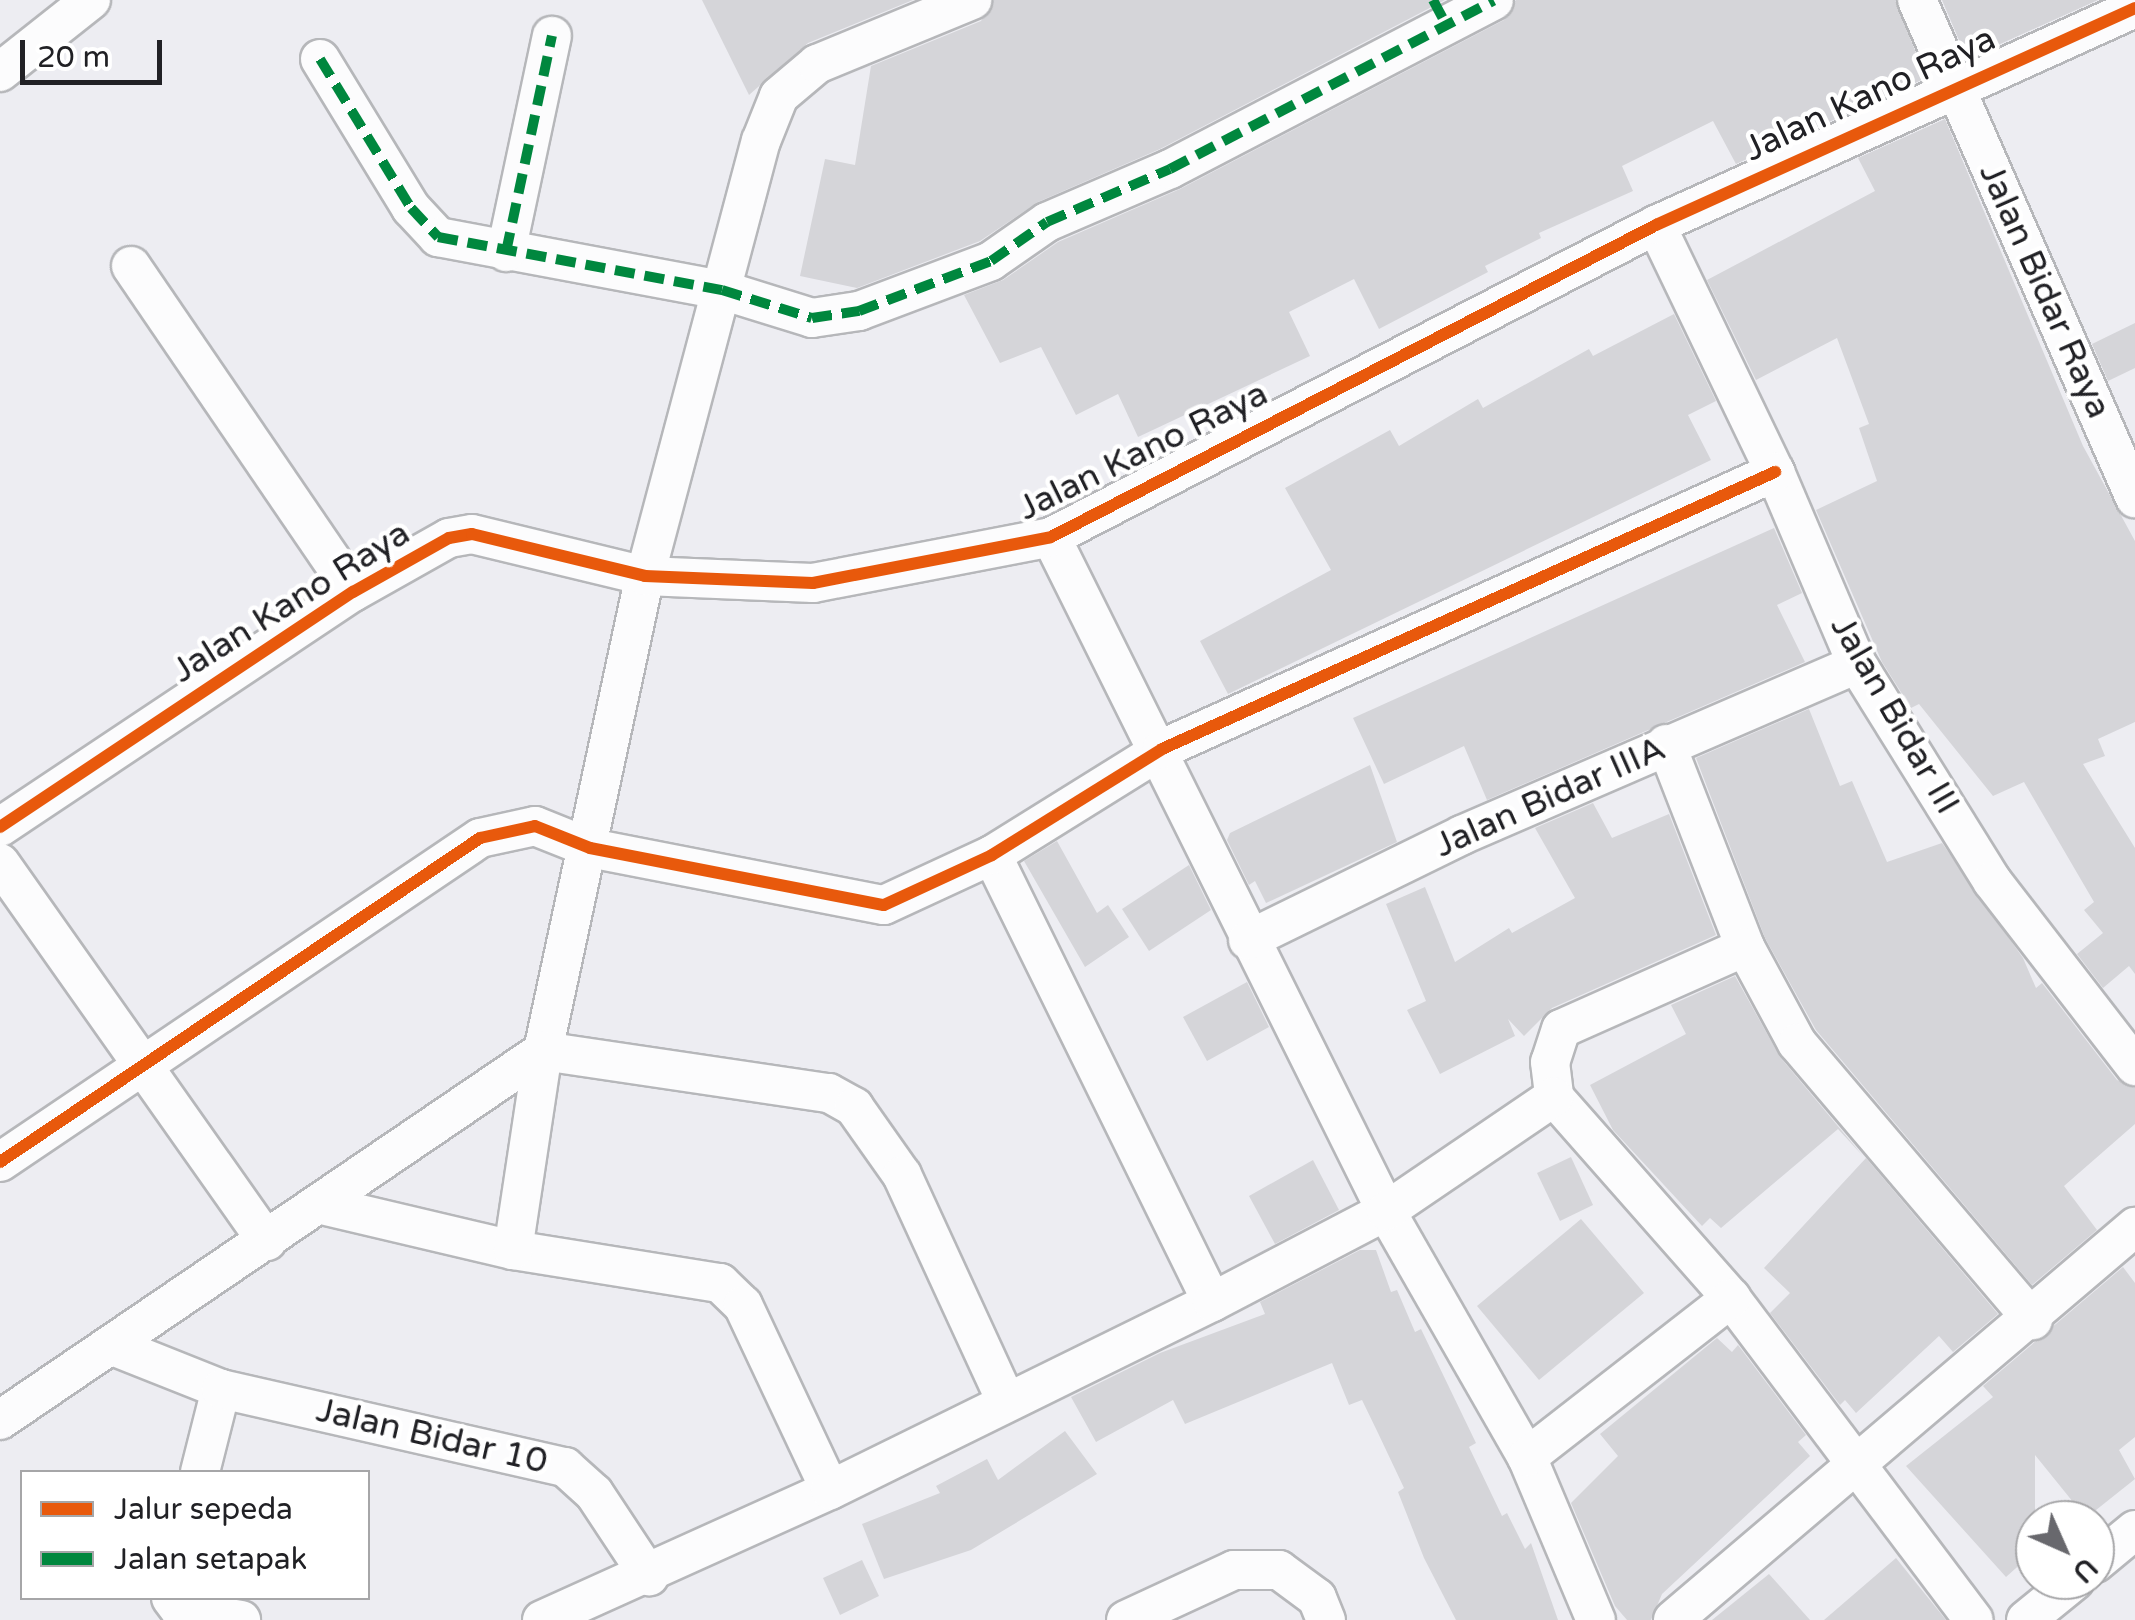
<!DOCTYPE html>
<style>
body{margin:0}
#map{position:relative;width:2135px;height:1620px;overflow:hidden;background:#ededf2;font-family:"Varela Round",sans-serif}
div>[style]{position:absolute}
.building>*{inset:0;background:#d5d5d9}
.roads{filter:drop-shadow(2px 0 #b6b7ba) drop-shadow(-2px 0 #b6b7ba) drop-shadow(0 2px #b6b7ba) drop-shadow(0 -2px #b6b7ba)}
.minor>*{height:38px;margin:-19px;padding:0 19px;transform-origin:19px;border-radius:19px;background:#fcfcfd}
.quiet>*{height:10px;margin-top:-5px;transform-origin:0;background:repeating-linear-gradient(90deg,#00873e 0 20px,transparent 0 30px)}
.cycleway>*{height:12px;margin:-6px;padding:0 6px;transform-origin:6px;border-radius:6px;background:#e8590c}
span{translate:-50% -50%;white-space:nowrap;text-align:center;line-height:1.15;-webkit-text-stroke:9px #fff;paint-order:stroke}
.street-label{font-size:35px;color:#212125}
.legend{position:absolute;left:20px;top:1470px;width:350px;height:130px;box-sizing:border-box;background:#fff;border:2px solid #a6a6a8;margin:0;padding:12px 18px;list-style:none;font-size:30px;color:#212125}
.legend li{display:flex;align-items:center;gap:20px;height:50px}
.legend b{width:50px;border:2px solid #a6a6a8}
.north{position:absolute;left:2015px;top:1500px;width:100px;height:100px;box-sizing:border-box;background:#fff;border:2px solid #a6a6a8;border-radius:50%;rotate:135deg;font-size:28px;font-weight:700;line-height:40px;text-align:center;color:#212125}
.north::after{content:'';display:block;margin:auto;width:35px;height:45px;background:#68686d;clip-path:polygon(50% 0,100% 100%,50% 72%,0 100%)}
.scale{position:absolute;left:20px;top:40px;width:142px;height:45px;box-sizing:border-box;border:5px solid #212125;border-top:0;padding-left:12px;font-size:30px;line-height:35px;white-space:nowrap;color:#212125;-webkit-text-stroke:8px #fff;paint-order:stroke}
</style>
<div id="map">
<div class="building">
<div style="clip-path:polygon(702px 0,913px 0,808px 43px,749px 95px)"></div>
<div style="clip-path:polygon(994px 0,1445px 0,1160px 149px,1038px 202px,980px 241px,857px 288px,800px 276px,825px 159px,855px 165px,871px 66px,981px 21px)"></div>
<div style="clip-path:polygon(1516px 0,1895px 0,1926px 78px,1736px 164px,1713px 121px,1622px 166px,1633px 191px,1539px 233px,1541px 238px,1485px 266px,1488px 272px,1379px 329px,1354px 279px,1289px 312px,1310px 356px,1138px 437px,1118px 394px,1076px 415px,1041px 347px,1000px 363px,964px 295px,1003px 280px,1058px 242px,1180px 189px,1504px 20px)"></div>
<div style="clip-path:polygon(1942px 0,2098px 0,1967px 59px)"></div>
<div style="clip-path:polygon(1945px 119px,2083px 446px,2135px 541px,2135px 722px,2098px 739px,2105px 756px,2083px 764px,2135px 848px,2135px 974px,2129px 966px,2103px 988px,2077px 954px,2103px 933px,2084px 910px,2094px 902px,2024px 782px,1993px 796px,1919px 704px,1911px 708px,1882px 662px,1816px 510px,1877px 481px,1859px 428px,1869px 424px,1837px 338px,1756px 380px,1707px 280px,1875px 191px,1858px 158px)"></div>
<div style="clip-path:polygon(1674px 314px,1716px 401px,1688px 415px,1711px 460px,1228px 694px,1200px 641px,1331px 570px,1285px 488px,1390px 430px,1399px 446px,1478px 399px,1483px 408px,1589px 349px,1593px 356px)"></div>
<div style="clip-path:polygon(2135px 323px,2135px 368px,2108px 381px,2092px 344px)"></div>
<div style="clip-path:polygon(1774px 528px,1802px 593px,1777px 605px,1805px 662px,1487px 800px,1464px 746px,1384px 784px,1353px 718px)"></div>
<div style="clip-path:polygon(1809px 709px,1840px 786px,1852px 781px,1887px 862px,1942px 843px,2023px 958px,2036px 988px,2042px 983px,2117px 1080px,2135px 1088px,2135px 1124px,2064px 1186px,2097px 1230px,2032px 1285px,1816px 1030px,1765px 938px,1696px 758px)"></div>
<div style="clip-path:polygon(1370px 765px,1397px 842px,1266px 903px,1255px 881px,1249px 885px,1227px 840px,1230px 833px)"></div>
<div style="clip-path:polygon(1593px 803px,1612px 838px,1669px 814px,1716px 935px,1552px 1008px,1524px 1036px,1508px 1019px,1515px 1036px,1440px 1074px,1407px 1010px,1426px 1001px,1386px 904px,1425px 887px,1455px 962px,1509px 928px,1512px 933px,1575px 898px,1535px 828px)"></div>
<div style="clip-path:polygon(1057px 841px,1097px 913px,1108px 905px,1129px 937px,1085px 967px,1024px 861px)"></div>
<div style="clip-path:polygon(1189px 865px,1211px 910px,1149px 951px,1122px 909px)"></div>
<div style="clip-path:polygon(1735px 976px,1780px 1057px,1863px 1156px,1838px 1129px,1721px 1228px,1710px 1218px,1702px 1226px,1613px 1130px,1590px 1085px,1686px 1034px,1671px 1005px)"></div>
<div style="clip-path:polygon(1247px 982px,1269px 1027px,1207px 1061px,1183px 1017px)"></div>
<div style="clip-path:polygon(1571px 1157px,1593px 1205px,1560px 1221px,1537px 1173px)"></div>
<div style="clip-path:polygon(1866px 1158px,1998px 1314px,1953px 1352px,1939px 1336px,1856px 1413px,1845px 1400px,1840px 1405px,1770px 1313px,1790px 1293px,1764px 1268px)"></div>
<div style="clip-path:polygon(1313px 1160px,1339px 1210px,1275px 1244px,1249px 1196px)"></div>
<div style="clip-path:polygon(1581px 1219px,1644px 1293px,1539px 1380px,1477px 1306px)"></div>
<div style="clip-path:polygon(1360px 1250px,1376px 1250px,1391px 1292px,1397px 1290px,1415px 1332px,1421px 1329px,1476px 1443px,1469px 1447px,1502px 1516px,1507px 1513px,1525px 1549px,1531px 1543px,1558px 1620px,1456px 1620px,1424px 1558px,1398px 1492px,1404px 1488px,1378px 1433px,1362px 1400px,1349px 1405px,1332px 1363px,1185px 1424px,1173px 1400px,1096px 1442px,1071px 1397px,1160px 1353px,1265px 1314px,1260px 1302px)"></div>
<div style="clip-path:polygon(2123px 1267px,2135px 1283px,2135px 1437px,2119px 1450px,2135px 1479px,2086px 1518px,2035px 1455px,2035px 1551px,2006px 1577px,1906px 1466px,1993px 1397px,1983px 1386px)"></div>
<div style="clip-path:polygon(1717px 1338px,1732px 1352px,1738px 1345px,1806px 1435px,1798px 1442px,1810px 1456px,1662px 1594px,1651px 1620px,1627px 1620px,1615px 1606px,1571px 1503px,1618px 1456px,1600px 1434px)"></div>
<div style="clip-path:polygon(1065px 1431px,1097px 1474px,971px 1550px,884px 1579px,862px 1524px,940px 1493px,936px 1486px,987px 1459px,998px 1480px)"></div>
<div style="clip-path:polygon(1896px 1558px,1946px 1620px,1824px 1620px)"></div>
<div style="clip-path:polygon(862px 1560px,879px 1596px,840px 1615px,823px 1578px)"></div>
<div style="clip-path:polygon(1769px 1574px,1810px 1620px,1712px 1620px)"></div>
</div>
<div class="roads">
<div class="minor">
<div style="left:1917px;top:0;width:544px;rotate:66.36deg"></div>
<div style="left:320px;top:59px;width:175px;rotate:58.6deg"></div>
<div style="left:411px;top:208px;width:40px;rotate:47deg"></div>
<div style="left:438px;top:237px;width:289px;rotate:10.6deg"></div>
<div style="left:722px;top:290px;width:94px;rotate:17.3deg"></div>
<div style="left:812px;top:318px;width:48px;rotate:-8.5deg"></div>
<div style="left:859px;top:311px;width:141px;rotate:-20.7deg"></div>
<div style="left:991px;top:261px;width:68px;rotate:-34.9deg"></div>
<div style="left:1047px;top:222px;width:134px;rotate:-23.3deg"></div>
<div style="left:1170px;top:169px;width:365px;rotate:-27.5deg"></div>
<div style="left:0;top:72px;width:116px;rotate:-38.4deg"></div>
<div style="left:1656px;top:225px;width:274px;rotate:64.3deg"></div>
<div style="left:1775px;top:472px;width:209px;rotate:66.9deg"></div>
<div style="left:1857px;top:664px;width:256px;rotate:58.1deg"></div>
<div style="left:1992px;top:881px;width:234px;rotate:52.3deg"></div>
<div style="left:506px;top:252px;width:221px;rotate:-78deg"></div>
<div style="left:131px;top:266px;width:394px;rotate:55.7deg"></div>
<div style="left:1051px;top:537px;width:753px;rotate:63.57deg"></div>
<div style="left:1386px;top:1211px;width:284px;rotate:60.2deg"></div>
<div style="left:1527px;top:1457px;width:177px;rotate:67.1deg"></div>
<div style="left:1666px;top:744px;width:218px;rotate:68.7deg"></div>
<div style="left:1745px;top:947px;width:109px;rotate:61.6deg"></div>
<div style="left:1797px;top:1043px;width:364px;rotate:49.6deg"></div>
<div style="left:0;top:827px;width:424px;rotate:-33.7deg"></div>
<div style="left:353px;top:592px;width:110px;rotate:-29.4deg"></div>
<div style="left:449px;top:538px;width:23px;rotate:-10deg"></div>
<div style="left:472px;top:534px;width:178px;rotate:13.6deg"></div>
<div style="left:645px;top:576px;width:168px;rotate:2.4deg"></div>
<div style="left:813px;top:583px;width:242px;rotate:-10.9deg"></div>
<div style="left:1051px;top:537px;width:681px;rotate:-27.28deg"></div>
<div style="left:1656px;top:225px;width:526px;rotate:-24.37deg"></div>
<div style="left:992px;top:855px;width:498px;rotate:63.8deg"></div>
<div style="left:0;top:863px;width:463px;rotate:54.8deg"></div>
<div style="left:1248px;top:940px;width:238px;rotate:-26.1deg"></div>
<div style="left:1462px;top:835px;width:430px;rotate:-23.4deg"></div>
<div style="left:1745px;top:947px;width:201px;rotate:156deg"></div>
<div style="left:1561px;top:1029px;width:35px;rotate:108deg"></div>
<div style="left:1550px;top:1062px;width:35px;rotate:83deg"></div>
<div style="left:1554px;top:1097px;width:268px;rotate:48.6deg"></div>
<div style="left:1731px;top:1298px;width:403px;rotate:53deg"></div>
<div style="left:0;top:1162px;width:579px;rotate:-34.02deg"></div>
<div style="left:480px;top:838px;width:56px;rotate:-12.3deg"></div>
<div style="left:535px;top:826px;width:59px;rotate:21.8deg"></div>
<div style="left:590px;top:848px;width:299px;rotate:11deg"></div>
<div style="left:884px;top:905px;width:119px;rotate:-24.8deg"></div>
<div style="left:992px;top:855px;width:200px;rotate:-31.9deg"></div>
<div style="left:1162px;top:749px;width:673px;rotate:-24.32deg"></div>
<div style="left:322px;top:1205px;width:196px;rotate:13.3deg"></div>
<div style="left:513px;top:1250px;width:210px;rotate:9.1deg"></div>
<div style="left:720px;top:1283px;width:32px;rotate:44deg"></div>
<div style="left:743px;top:1305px;width:204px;rotate:64.8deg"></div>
<div style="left:513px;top:1250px;width:201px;rotate:-81.4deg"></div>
<div style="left:543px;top:1051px;width:486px;rotate:-77.9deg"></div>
<div style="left:645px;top:576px;width:450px;rotate:-75.1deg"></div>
<div style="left:761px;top:141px;width:48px;rotate:-68.2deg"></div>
<div style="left:779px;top:96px;width:50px;rotate:-40.1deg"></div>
<div style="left:817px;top:64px;width:168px;rotate:-22.4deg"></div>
<div style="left:113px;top:1346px;width:116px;rotate:21.7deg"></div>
<div style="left:221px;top:1389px;width:86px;rotate:104.2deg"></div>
<div style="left:221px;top:1389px;width:353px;rotate:12.8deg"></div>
<div style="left:565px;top:1467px;width:39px;rotate:42deg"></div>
<div style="left:594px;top:1493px;width:100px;rotate:56.5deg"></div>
<div style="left:0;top:1420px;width:657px;rotate:-34.2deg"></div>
<div style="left:543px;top:1051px;width:289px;rotate:8.4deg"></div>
<div style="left:829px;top:1093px;width:29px;rotate:29deg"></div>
<div style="left:854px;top:1107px;width:83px;rotate:54.8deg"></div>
<div style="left:902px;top:1175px;width:247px;rotate:65.3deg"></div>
<div style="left:1527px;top:1457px;width:259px;rotate:-37.9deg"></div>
<div style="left:2095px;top:1563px;width:52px;rotate:-39.5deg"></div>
<div style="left:171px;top:1598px;width:15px;rotate:53deg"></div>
<div style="left:180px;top:1610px;width:62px;rotate:9.3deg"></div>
<div style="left:542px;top:1620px;width:316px;rotate:-24.3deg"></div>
<div style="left:830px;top:1490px;width:426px;rotate:-26.2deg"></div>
<div style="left:1212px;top:1302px;width:196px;rotate:-27.6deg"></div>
<div style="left:1386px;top:1211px;width:203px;rotate:-34.2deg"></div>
<div style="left:1126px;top:1620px;width:119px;rotate:-24.8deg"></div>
<div style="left:1234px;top:1570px;width:45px"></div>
<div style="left:1279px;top:1570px;width:47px;rotate:36.4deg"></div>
<div style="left:1317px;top:1598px;width:24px;rotate:68deg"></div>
<div style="left:1673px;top:1620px;width:607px;rotate:-40.39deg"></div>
<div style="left:2026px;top:1620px;width:63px;rotate:-39.2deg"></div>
</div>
</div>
<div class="quiet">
<div style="left:1433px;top:0;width:26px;rotate:62deg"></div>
<div style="left:320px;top:59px;width:175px;rotate:58.6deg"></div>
<div style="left:411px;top:208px;width:40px;rotate:47deg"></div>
<div style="left:438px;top:237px;width:289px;rotate:10.6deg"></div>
<div style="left:722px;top:290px;width:94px;rotate:17.3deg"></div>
<div style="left:812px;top:318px;width:48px;rotate:-8.5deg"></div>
<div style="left:859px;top:311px;width:141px;rotate:-20.7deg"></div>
<div style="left:991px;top:261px;width:68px;rotate:-34.9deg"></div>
<div style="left:1047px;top:222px;width:134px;rotate:-23.3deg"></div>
<div style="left:1170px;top:169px;width:365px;rotate:-27.5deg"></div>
<div style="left:506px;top:252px;width:221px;rotate:-78deg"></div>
</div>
<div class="cycleway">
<div style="left:0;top:827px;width:424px;rotate:-33.7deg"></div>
<div style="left:353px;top:592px;width:110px;rotate:-29.4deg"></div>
<div style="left:449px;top:538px;width:23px;rotate:-10deg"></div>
<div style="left:472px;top:534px;width:178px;rotate:13.6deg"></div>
<div style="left:645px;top:576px;width:168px;rotate:2.4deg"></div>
<div style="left:813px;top:583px;width:242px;rotate:-10.9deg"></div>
<div style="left:1051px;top:537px;width:681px;rotate:-27.28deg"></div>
<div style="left:1656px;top:225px;width:526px;rotate:-24.37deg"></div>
<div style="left:0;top:1162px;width:579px;rotate:-34.02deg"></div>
<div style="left:480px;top:838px;width:56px;rotate:-12.3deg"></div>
<div style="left:535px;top:826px;width:59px;rotate:21.8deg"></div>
<div style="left:590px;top:848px;width:299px;rotate:11deg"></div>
<div style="left:884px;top:905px;width:119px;rotate:-24.8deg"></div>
<div style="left:992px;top:855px;width:200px;rotate:-31.9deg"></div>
<div style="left:1162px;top:749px;width:673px;rotate:-24.32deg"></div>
</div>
<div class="street-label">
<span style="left:1870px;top:94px;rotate:-25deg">Jalan Kano Raya</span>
<span style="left:2045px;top:291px;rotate:66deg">Jalan Bidar Raya</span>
<span style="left:1143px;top:451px;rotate:-26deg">Jalan Kano Raya</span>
<span style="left:291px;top:602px;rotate:-32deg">Jalan Kano Raya</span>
<span style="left:1895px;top:715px;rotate:60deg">Jalan Bidar III</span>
<span style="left:1550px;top:797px;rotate:-24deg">Jalan Bidar IIIA</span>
<span style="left:432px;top:1436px;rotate:13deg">Jalan Bidar 10</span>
</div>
<ul class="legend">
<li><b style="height:12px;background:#e8590c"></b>Jalur sepeda</li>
<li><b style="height:12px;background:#00873e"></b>Jalan setapak</li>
</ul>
<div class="north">U</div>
<div class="scale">20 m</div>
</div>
